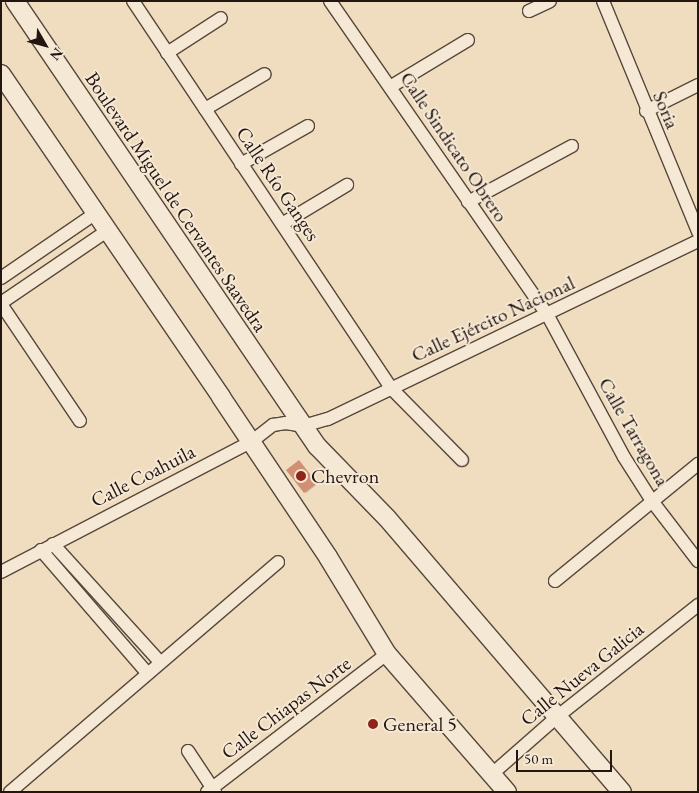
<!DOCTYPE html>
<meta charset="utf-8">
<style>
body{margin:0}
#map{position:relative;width:699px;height:793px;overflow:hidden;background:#f0dcbe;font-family:"EB Garamond",serif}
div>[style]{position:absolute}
.shadow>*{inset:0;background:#0003}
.building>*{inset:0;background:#d18f74}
.roads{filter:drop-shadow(1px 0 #56483c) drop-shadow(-1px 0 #56483c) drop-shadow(0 1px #56483c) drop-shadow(0 -1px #56483c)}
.minor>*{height:12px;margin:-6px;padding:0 6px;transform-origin:6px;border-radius:6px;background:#f5e8d5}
.secondary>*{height:18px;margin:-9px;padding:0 9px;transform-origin:9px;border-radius:9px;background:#f5e8d5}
.dots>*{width:14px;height:14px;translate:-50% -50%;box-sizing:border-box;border:2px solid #f5e8d5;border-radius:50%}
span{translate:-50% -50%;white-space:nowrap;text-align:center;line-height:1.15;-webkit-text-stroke:4px #f5e8d5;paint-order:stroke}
.street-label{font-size:20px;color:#231611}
.poi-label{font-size:20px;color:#231611}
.left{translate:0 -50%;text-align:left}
.frame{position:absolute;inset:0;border:2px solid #231611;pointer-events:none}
.north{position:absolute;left:20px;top:20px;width:50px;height:50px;-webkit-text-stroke:4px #f5e8d5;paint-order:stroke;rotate:128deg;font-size:14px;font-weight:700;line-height:20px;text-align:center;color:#231611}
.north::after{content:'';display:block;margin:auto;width:18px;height:22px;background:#231611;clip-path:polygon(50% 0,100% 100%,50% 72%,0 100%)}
.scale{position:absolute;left:516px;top:750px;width:96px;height:22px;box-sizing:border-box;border:2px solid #231611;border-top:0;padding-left:6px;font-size:15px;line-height:18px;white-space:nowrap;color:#231611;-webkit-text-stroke:4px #f5e8d5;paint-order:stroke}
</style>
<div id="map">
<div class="shadow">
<div style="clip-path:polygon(298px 462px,316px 485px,306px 493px,288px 470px)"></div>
</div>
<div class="building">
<div style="clip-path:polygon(299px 460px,317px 483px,304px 493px,286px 470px)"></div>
</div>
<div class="roads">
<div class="minor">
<div style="left:133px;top:1px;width:465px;rotate:56.3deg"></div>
<div style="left:391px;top:388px;width:101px;rotate:45.4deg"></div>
<div style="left:330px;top:1px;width:381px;rotate:55.3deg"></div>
<div style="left:547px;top:314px;width:162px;rotate:61.7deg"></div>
<div style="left:624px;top:457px;width:52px;rotate:57.5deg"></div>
<div style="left:652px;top:501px;width:76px;rotate:52.5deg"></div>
<div style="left:603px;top:1px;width:250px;rotate:67.6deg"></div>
<div style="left:529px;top:11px;width:23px;rotate:-25deg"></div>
<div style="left:167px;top:53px;width:64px;rotate:-32.9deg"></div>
<div style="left:390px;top:87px;width:91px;rotate:-31.1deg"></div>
<div style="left:205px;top:109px;width:69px;rotate:-30.3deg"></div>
<div style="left:646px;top:111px;width:58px;rotate:-26.6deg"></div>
<div style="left:241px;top:164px;width:77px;rotate:-29.6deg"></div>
<div style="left:468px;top:202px;width:118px;rotate:-28.3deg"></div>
<div style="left:282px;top:224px;width:76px;rotate:-31deg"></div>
<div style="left:1px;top:278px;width:115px;rotate:-34.4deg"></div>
<div style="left:1px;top:303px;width:128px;rotate:-34.2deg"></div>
<div style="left:1px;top:304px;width:141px;rotate:56deg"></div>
<div style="left:53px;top:544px;width:159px;rotate:47.8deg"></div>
<div style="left:41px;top:550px;width:162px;rotate:49.2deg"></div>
<div style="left:1px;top:572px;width:282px;rotate:-27.5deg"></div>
<div style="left:251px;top:442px;width:28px;rotate:-38deg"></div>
<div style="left:273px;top:425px;width:13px;rotate:-9deg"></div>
<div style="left:286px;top:423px;width:17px;rotate:10deg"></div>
<div style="left:303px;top:426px;width:26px;rotate:-16deg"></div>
<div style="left:328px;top:419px;width:411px;rotate:-25.7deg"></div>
<div style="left:555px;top:581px;width:185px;rotate:-39.3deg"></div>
<div style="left:188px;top:751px;width:49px;rotate:56.6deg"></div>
<div style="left:492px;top:774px;width:88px;rotate:-41.3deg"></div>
<div style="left:558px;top:716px;width:179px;rotate:-38.4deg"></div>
<div style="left:10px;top:792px;width:353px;rotate:-40.6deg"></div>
<div style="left:207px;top:792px;width:227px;rotate:-37.5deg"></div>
</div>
<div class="secondary">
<div style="left:15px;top:1px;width:538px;rotate:55.84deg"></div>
<div style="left:317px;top:446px;width:100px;rotate:45.8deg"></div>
<div style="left:387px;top:518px;width:361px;rotate:49.4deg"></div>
<div style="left:1px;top:74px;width:391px;rotate:55.7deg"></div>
<div style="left:221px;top:397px;width:192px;rotate:56.2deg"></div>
<div style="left:328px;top:557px;width:114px;rotate:58.7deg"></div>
<div style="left:387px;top:654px;width:183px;rotate:49deg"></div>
</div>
</div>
<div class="dots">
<div style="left:301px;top:476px;background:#8f2418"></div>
<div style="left:373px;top:724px;background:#8f2418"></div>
</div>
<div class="street-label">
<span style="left:666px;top:110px;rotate:67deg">Soria</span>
<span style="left:454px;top:147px;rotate:56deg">Calle Sindicato Obrero</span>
<span style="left:278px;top:184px;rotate:56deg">Calle Río Ganges</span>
<span style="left:176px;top:202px;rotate:56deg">Boulevard Miguel de Cervantes Saavedra</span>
<span style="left:493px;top:319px;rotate:-25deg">Calle Ejército Nacional</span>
<span style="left:634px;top:432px;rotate:60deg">Calle Tarragona</span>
<span style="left:143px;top:476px;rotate:-27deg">Calle Coahuila</span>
<span style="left:582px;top:674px;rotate:-39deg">Calle Nueva Galicia</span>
<span style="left:286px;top:708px;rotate:-37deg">Calle Chiapas Norte</span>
</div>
<div class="poi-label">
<span class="left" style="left:311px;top:476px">Chevron</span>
<span class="left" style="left:383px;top:724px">General 5</span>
</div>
<div class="frame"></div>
<div class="north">N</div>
<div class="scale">50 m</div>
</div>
